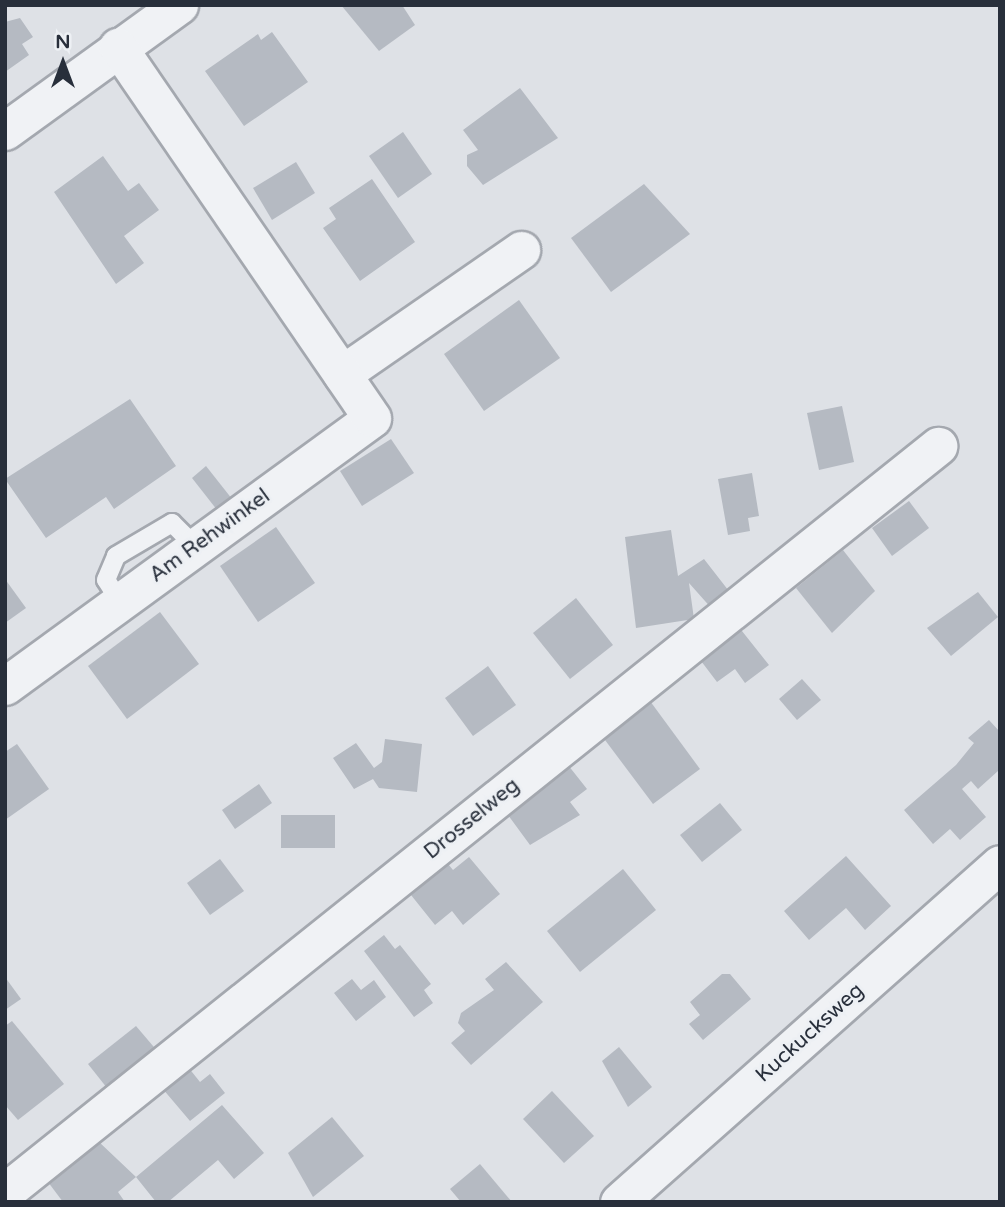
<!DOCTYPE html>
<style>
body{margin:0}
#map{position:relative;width:1005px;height:1207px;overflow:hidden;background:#dee1e6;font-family:"Varela Round",sans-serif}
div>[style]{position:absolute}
.building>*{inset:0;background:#b5bac2}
.roads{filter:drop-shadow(2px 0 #a4a8af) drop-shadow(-2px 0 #a4a8af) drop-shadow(0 2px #a4a8af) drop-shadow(0 -2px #a4a8af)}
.lane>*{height:18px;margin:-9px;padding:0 9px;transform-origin:9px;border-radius:9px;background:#f0f2f5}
.street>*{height:37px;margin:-18.5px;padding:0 18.5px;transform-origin:18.5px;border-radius:18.5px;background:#f0f2f5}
span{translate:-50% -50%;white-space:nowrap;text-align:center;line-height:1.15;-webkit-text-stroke:6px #edf0f4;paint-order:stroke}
.street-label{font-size:21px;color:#282f3b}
.frame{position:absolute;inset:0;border:7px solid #282f3b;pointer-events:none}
.north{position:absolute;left:28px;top:28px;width:70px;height:70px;-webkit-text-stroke:5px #edf0f4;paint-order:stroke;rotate:0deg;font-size:19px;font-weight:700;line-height:28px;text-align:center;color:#282f3b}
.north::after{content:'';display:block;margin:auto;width:24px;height:32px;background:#282f3b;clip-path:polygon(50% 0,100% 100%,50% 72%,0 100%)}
</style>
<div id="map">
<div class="building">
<div style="clip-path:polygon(341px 5px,402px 5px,415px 25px,379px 51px)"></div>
<div style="clip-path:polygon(20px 18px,33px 37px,22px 44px,29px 55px,5px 72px,5px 22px)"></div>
<div style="clip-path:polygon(272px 32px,308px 82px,244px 126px,205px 71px,258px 34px,261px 40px)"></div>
<div style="clip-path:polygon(520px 88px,558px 138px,483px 185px,467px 166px,467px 155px,478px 150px,463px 130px)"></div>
<div style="clip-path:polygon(403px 132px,432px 174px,398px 198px,369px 156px)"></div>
<div style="clip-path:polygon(103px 156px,128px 191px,139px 183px,159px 210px,124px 236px,144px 263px,116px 284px,54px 192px)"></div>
<div style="clip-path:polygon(296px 162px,315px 193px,272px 220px,253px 188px)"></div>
<div style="clip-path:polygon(372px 179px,415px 242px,360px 281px,323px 228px,336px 219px,329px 208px)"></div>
<div style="clip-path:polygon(644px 184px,690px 234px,611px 292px,571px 238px)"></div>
<div style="clip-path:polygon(519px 300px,560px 358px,484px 411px,444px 354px)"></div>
<div style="clip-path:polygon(130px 399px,176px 466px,114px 509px,106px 497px,46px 538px,5px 479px)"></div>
<div style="clip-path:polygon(842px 406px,854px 462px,819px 470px,807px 413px)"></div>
<div style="clip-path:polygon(391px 439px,414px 473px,362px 506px,340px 471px)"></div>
<div style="clip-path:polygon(206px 466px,236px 504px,221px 515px,192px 478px)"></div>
<div style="clip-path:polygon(752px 473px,759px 516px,748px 518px,750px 531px,728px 535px,718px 479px)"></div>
<div style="clip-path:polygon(909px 501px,929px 528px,892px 556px,872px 528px)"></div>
<div style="clip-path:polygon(276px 527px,315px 583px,258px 622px,220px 566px)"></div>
<div style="clip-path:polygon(671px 530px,678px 576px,704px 559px,732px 595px,713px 610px,689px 583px,694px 619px,636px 628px,625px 537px)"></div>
<div style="clip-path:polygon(843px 550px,875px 591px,832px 633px,796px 588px)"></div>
<div style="clip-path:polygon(5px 579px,26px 608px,5px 623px)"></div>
<div style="clip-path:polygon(978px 592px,998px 617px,951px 656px,927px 628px)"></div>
<div style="clip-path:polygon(576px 598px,613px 645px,570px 679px,533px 633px)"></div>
<div style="clip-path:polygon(160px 612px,199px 664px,127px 719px,88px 666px)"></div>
<div style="clip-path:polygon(738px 626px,769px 665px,745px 683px,735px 669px,717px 682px,698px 657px)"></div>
<div style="clip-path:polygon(488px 666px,516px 705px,473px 736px,445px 698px)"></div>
<div style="clip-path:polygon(802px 679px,821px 700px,797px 720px,779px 699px)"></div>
<div style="clip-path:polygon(650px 701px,700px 769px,653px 804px,602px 736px)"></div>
<div style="clip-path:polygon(989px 720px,1000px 732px,998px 771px,978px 789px,971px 781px,962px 789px,986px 817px,960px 840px,950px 829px,933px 844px,904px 810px,956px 765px,974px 743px,968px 738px)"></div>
<div style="clip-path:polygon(385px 739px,422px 744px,417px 792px,379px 788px,373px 779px,354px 789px,333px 758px,356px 743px,374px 768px,382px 762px)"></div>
<div style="clip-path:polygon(17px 744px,49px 789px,5px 820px,5px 752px)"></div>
<div style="clip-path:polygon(568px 765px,587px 789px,570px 802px,580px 815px,530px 845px,505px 811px)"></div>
<div style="clip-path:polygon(259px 784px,272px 803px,235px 829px,222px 810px)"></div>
<div style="clip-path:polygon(720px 803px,742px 830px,702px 862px,680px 835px)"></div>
<div style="clip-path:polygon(281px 815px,335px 815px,335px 848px,281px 848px)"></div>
<div style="clip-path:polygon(846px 856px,891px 906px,865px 930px,846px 908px,809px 940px,784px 911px)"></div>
<div style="clip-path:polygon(469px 857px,500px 894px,463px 925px,452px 911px,435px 925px,407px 890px,444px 859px,453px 870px)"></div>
<div style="clip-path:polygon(220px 859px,244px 891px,210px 915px,187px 883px)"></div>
<div style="clip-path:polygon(623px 869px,656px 910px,580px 972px,547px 931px)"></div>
<div style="clip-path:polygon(384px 935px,395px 949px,400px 945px,431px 984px,424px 990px,433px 1003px,414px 1017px,364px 951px)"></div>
<div style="clip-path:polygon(506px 962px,543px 1002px,471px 1065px,451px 1043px,465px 1031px,458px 1023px,461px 1013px,494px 990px,485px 979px)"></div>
<div style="clip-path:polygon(722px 974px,730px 974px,751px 999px,703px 1040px,689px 1024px,700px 1015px,690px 1002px)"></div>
<div style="clip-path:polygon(5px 977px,21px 999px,5px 1010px)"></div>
<div style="clip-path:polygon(352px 979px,361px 990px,374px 980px,386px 997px,356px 1021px,334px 993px)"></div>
<div style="clip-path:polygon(12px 1021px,64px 1084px,18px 1120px,5px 1105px,5px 1026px)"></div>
<div style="clip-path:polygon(136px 1026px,159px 1053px,111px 1093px,88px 1064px)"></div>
<div style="clip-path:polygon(619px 1047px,652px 1087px,628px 1107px,602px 1061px)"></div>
<div style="clip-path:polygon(188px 1067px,200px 1082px,210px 1074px,225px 1093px,190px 1121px,162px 1088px)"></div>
<div style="clip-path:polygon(552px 1091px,594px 1136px,564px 1163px,523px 1119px)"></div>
<div style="clip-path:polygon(222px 1105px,264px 1153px,234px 1179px,218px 1160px,168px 1202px,156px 1202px,136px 1177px)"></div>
<div style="clip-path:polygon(332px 1117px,364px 1156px,313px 1197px,288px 1153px)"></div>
<div style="clip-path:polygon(98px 1141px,136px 1177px,118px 1192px,125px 1202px,63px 1202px,48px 1182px)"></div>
<div style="clip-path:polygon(480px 1164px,512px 1202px,461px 1202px,450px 1189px)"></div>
</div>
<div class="roads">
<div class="lane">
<div style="left:120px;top:602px;width:26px;rotate:-122deg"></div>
<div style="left:106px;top:580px;width:26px;rotate:-67deg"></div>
<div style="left:116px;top:556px;width:65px;rotate:-30.5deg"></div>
<div style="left:172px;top:523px;width:34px;rotate:45deg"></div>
</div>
<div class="street">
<div style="left:5px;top:131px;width:215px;rotate:-35.9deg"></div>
<div style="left:342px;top:374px;width:218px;rotate:-34.7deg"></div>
<div style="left:5px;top:686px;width:454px;rotate:-36.1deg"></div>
<div style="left:372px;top:418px;width:450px;rotate:-124.4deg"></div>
<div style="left:5px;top:1192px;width:1195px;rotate:-38.64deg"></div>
<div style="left:619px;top:1202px;width:509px;rotate:-41.58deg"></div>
</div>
</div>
<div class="street-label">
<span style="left:210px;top:536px;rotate:-36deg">Am Rehwinkel</span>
<span style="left:472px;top:819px;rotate:-39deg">Drosselweg</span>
<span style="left:810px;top:1033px;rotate:-42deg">Kuckucksweg</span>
</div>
<div class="frame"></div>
<div class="north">N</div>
</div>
